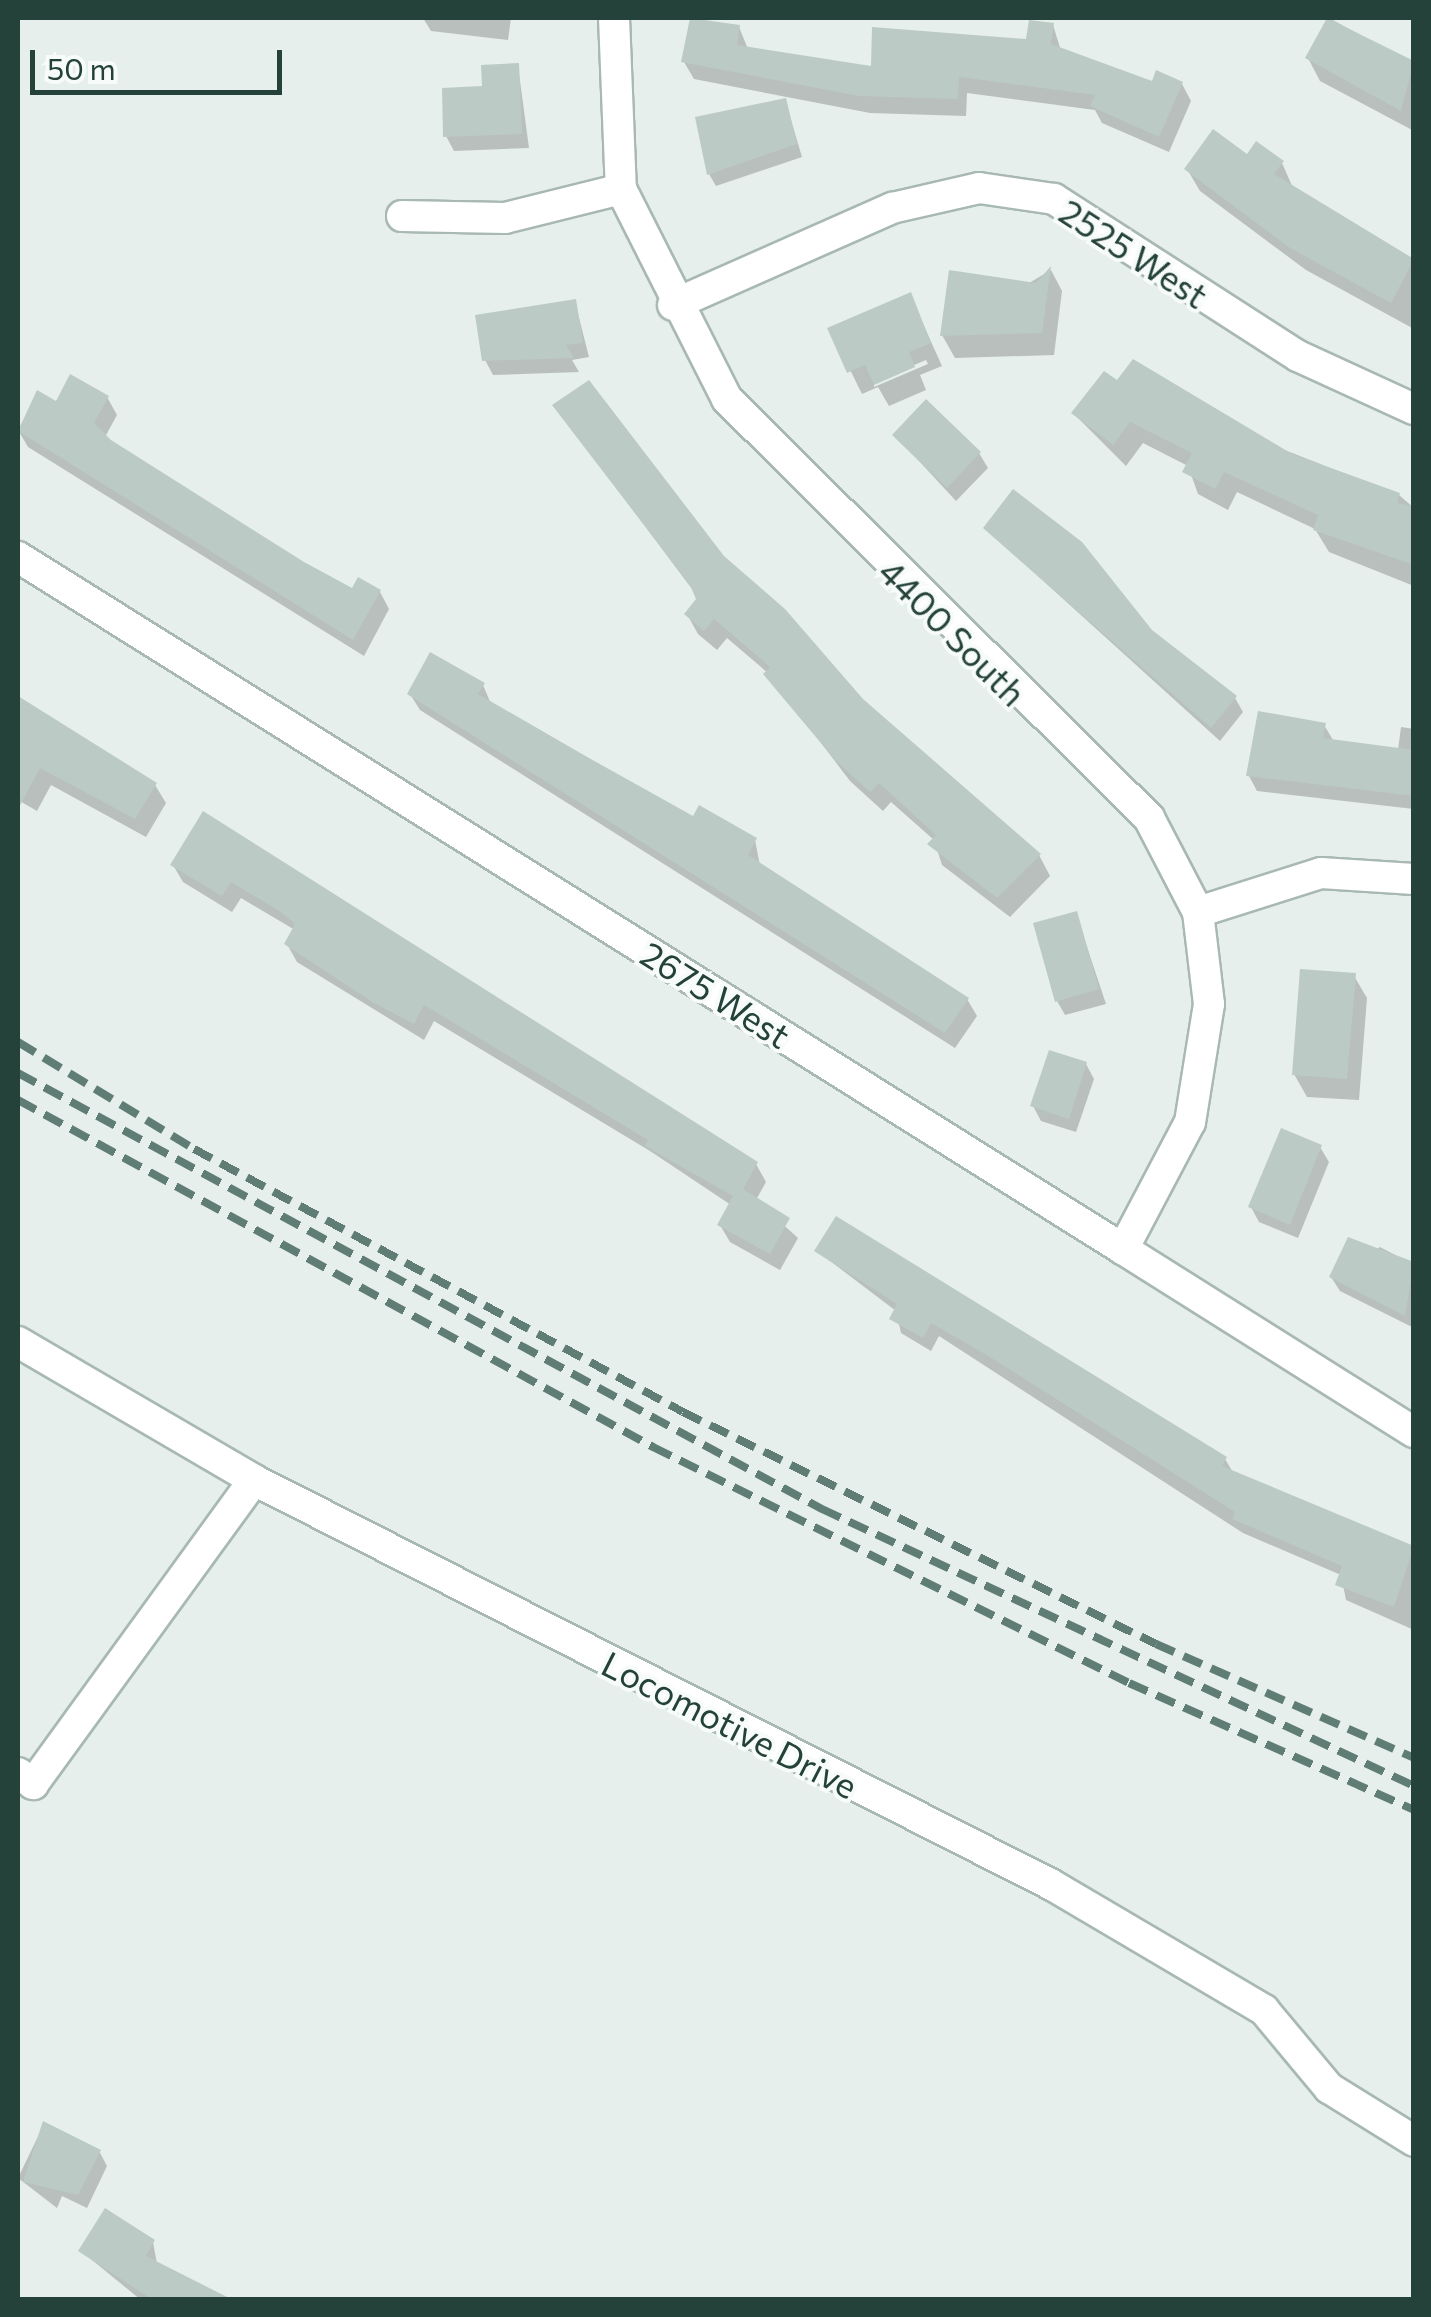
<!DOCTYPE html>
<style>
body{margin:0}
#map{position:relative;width:1431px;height:2317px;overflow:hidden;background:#e6efeb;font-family:Commissioner,sans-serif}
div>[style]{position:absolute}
.shadow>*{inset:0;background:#0003}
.building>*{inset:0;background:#bbcac4}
.roads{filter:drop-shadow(2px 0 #a8b8b2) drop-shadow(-2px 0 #a8b8b2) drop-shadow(0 2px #a8b8b2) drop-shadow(0 -2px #a8b8b2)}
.street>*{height:30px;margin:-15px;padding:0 15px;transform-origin:15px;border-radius:15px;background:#fff}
.secondary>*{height:30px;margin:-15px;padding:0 15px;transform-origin:15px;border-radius:15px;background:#fff}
.rail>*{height:8px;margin-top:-4px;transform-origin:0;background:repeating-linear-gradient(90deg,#5f7d75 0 20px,transparent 0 30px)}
span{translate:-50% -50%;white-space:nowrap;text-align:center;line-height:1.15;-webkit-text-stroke:8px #f7fbf9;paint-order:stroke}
.street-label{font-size:35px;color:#24423a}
.frame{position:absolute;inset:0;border:20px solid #24423a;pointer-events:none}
.scale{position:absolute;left:30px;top:50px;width:252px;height:45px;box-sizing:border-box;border:5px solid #24423a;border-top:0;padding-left:12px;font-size:30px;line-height:35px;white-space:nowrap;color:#24423a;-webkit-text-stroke:8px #f7fbf9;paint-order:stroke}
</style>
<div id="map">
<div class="shadow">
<div style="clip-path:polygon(423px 18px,511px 18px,508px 40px,431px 31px)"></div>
<div style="clip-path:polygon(1329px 18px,1414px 64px,1414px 131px,1320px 81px,1308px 58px)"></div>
<div style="clip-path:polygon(1053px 25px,1061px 51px,1153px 84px,1182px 84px,1191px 101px,1169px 152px,1102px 123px,1095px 110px,967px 93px,966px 116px,870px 113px,694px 79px,684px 62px,739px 27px,748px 49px,873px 69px,1028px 41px)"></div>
<div style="clip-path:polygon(518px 66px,529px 148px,454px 151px,446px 136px)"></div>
<div style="clip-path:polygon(785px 100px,802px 157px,716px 186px,709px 174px)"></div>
<div style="clip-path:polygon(1246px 157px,1282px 163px,1293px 188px,1414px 260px,1414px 329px,1306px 270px,1200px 191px,1187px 169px)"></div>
<div style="clip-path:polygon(1051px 270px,1062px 291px,1054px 355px,955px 358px,942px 335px)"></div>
<div style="clip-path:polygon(evenodd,910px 295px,942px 366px,920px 375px,926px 390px,889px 406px,878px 387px,862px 394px,830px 329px,910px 295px,926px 360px,928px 364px,874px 387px,874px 382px,926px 360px)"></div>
<div style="clip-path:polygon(575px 302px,589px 357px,572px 360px,579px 372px,493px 375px,485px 360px)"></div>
<div style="clip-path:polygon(1117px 384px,1399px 495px,1414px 508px,1414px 586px,1329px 552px,1315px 529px,1237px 492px,1228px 510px,1198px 494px,1188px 466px,1143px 443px,1126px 466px,1074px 414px)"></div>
<div style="clip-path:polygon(38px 394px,57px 404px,107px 397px,117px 415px,105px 437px,303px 564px,353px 592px,380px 592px,389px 609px,364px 656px,28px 447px,18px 430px)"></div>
<div style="clip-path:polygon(555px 406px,861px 701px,1039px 855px,1050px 876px,1010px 917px,942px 865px,934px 840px,891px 802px,883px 811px,850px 781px,768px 673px,727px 638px,717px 650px,698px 634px,687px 614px,698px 597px)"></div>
<div style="clip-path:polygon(895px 435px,979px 453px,988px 468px,956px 501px)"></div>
<div style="clip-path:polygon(986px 529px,1150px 632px,1235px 698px,1243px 712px,1220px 741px)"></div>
<div style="clip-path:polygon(483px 685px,491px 704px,694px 819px,755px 840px,760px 866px,967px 999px,977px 1016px,955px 1048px,420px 710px,410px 694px)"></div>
<div style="clip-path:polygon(18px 697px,155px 785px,166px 803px,146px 837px,51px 785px,37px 811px,18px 800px)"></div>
<div style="clip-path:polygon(1324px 725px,1333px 740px,1398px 750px,1401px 727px,1414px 729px,1414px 809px,1257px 791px,1249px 776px)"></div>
<div style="clip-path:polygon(204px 814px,756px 1164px,766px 1182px,756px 1200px,798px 1238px,780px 1270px,730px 1242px,720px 1225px,731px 1205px,650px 1151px,434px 1021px,424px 1040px,297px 962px,287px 944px,295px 930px,241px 898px,232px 912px,183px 882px,173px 865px)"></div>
<div style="clip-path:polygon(1076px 914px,1106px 1004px,1065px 1015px,1057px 1001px)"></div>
<div style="clip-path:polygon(1354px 976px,1367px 998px,1359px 1100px,1307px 1097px,1294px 1074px)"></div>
<div style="clip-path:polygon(1086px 1064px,1094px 1079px,1076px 1132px,1041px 1121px,1033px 1106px)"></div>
<div style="clip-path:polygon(1320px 1147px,1329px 1162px,1298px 1238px,1259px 1222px,1251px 1207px)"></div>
<div style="clip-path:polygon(1380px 1247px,1414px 1265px,1414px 1328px,1340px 1291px,1331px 1277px)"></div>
<div style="clip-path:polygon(817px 1251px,1225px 1459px,1234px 1474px,1414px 1556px,1414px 1630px,1346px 1600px,1341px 1575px,1243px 1533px,939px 1336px,931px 1351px,901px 1333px,896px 1311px)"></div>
<div style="clip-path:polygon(44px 2124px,99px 2151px,107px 2166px,87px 2208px,62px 2196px,57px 2208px,18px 2178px)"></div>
<div style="clip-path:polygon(153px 2242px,157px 2264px,228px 2300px,141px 2300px,81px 2251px)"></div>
</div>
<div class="building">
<div style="clip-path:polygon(690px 18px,740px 25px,737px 45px,871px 66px,872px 27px,1026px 39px,1029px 20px,1054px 23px,1051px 44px,1152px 81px,1156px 70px,1183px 82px,1159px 137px,1090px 106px,1095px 95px,959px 77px,958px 99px,859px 96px,681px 62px)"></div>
<div style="clip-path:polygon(1327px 18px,1414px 61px,1401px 111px,1305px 58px)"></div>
<div style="clip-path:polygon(519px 63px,522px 134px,443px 137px,442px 88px,482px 86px,481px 65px)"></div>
<div style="clip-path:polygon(786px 98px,797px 144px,707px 175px,695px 117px)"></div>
<div style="clip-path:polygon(1213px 129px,1247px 154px,1256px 141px,1284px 161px,1274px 174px,1414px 259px,1391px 303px,1290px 248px,1184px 169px)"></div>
<div style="clip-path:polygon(1051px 266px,1042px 333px,940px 336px,949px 270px,1036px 283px)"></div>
<div style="clip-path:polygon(911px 292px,931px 343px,909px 352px,915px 367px,874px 385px,865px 365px,847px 373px,827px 328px)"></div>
<div style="clip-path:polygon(576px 299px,583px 343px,566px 345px,574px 358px,482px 361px,475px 315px)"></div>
<div style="clip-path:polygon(1133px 359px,1292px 454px,1400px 493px,1397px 503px,1414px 506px,1414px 565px,1313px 530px,1318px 515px,1224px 472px,1215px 489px,1182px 472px,1192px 453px,1130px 422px,1113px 445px,1071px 413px,1104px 371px,1117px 380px)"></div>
<div style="clip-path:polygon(70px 374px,109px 396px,94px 423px,111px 440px,304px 562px,352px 588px,358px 577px,381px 590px,353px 640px,18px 431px,37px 390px,56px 401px)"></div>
<div style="clip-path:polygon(589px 380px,724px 556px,785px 609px,863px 699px,1041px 854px,997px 898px,927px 844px,936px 835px,879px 783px,870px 792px,836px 761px,763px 674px,770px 667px,714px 619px,704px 631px,684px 614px,696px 599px,690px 585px,552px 405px)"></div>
<div style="clip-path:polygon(926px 399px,981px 452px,947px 488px,892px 435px)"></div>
<div style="clip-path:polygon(1013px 489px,1082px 542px,1152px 630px,1237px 696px,1211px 728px,983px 528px)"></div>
<div style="clip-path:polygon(430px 652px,485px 683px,478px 694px,589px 758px,693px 816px,699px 805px,757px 838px,748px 855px,969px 998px,945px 1033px,407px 694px)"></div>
<div style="clip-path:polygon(18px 696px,157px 783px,135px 819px,40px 768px,18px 809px)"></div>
<div style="clip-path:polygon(1258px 711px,1326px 723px,1323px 738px,1414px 750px,1414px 796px,1246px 776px)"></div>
<div style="clip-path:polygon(203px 811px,758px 1162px,743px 1189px,790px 1218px,770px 1254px,717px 1225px,733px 1196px,645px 1146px,648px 1140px,424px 1005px,414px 1024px,374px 1003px,284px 944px,295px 924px,281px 912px,231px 882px,222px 896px,170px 865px)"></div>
<div style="clip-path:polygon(1077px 911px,1099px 989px,1055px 1002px,1033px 923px)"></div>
<div style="clip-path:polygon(1300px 969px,1356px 973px,1347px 1079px,1292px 1075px)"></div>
<div style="clip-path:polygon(1049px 1050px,1087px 1062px,1069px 1119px,1030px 1106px)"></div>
<div style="clip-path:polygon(1281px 1128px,1322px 1145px,1290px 1225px,1248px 1207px)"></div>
<div style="clip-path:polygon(836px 1216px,1227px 1457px,1222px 1466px,1414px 1546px,1394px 1607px,1335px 1585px,1342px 1566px,1232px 1519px,1235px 1512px,985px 1354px,931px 1323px,923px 1338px,889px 1319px,897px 1304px,814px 1251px)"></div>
<div style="clip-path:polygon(1348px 1237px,1414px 1262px,1405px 1316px,1329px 1277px)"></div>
<div style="clip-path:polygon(43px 2121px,101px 2150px,78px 2195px,23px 2182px)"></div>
<div style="clip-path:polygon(105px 2208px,155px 2240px,146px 2256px,233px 2300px,153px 2300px,78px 2251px)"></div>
</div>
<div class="roads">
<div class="street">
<div style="left:402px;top:216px;width:103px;rotate:1.1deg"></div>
<div style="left:505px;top:218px;width:120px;rotate:-14deg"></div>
<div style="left:673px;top:305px;width:240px;rotate:-23.9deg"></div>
<div style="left:892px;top:208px;width:89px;rotate:-12.9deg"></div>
<div style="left:979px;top:188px;width:76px;rotate:8.3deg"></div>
<div style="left:1054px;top:199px;width:290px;rotate:32.8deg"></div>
<div style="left:1298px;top:356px;width:128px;rotate:24.6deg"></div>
<div style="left:18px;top:557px;width:1304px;rotate:32.06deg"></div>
<div style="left:1198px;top:912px;width:129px;rotate:-17.6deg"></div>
<div style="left:1321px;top:873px;width:93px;rotate:3.7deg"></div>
<div style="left:18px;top:1342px;width:273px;rotate:30.3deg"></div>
<div style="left:254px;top:1480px;width:895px;rotate:26.91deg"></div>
<div style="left:1052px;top:1885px;width:246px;rotate:30.5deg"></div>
<div style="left:1264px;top:2010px;width:102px;rotate:50.2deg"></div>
<div style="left:1329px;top:2088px;width:100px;rotate:31.9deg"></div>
<div style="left:18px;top:1773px;width:19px;rotate:36deg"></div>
<div style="left:33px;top:1784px;width:376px;rotate:-54deg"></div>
</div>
<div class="secondary">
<div style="left:614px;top:18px;width:171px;rotate:87.7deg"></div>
<div style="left:621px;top:189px;width:235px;rotate:63.2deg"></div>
<div style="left:727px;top:399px;width:595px;rotate:44.8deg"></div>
<div style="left:1149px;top:818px;width:106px;rotate:62.5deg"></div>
<div style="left:1198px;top:912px;width:93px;rotate:83.2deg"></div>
<div style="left:1209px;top:1004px;width:120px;rotate:99.1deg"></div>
<div style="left:1190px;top:1122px;width:144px;rotate:117.8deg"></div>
<div style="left:1123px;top:1249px;width:344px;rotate:32.2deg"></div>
</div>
</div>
<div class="rail">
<div style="left:18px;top:1042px;width:206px;rotate:31.3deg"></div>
<div style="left:194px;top:1149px;width:555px;rotate:28.27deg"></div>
<div style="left:683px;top:1412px;width:527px;rotate:26.13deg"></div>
<div style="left:1156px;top:1644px;width:282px;rotate:23.8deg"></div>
<div style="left:18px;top:1073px;width:915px;rotate:28.47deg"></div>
<div style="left:822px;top:1509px;width:654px;rotate:25.08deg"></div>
<div style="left:18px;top:1100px;width:724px;rotate:28.65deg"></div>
<div style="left:653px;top:1447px;width:531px;rotate:26.37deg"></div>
<div style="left:1129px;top:1683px;width:312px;rotate:24deg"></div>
</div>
<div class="street-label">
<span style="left:1134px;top:253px;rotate:33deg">2525 West</span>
<span style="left:953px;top:632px;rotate:45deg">4400 South</span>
<span style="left:716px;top:994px;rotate:32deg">2675 West</span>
<span style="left:730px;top:1724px;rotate:27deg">Locomotive Drive</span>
</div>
<div class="frame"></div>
<div class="scale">50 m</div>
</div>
